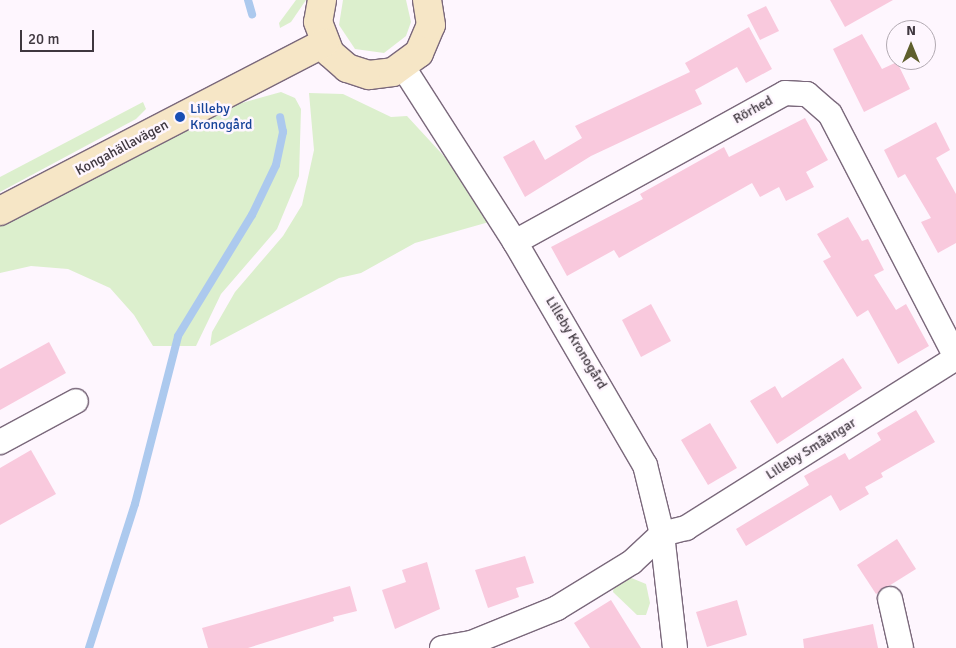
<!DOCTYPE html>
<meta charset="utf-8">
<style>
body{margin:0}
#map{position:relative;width:956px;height:648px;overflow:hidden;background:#fef6fe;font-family:Signika,sans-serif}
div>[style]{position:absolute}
.green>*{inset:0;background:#dcefcd}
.stream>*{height:8px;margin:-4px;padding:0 4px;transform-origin:4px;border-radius:4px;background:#acc9ee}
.building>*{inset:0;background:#f9c9dd}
.roads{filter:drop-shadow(1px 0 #7a687b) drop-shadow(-1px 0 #7a687b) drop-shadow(0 1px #7a687b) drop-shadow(0 -1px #7a687b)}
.street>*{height:24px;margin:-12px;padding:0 12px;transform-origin:12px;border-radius:12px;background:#fff}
.secondary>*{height:28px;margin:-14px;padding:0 14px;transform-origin:14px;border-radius:14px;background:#f6e6c6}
.dots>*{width:14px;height:14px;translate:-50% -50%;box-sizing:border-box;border:2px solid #fef6fe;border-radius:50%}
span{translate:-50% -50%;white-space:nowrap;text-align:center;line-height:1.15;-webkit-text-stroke:5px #fef6fe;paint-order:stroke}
.transit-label{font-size:14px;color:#164399}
.left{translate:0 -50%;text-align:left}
.street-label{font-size:14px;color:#3f373f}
.north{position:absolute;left:886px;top:20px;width:50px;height:50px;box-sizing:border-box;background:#fef6fe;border:1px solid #b2aab2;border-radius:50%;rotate:0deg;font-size:14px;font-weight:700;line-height:20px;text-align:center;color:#3f373f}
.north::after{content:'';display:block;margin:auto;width:18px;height:22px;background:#5f5f2d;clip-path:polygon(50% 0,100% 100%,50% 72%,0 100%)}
.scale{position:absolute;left:20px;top:30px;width:74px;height:22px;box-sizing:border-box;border:2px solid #3f373f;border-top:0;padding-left:6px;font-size:15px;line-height:18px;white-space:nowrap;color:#3f373f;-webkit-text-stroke:4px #fef6fe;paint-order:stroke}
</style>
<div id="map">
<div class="green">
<div style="clip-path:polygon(296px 0,306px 0,291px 22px,280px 28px,279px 23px)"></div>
<div style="clip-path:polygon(343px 0,406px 0,411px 22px,406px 36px,384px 53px,355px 49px,339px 25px)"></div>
<div style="clip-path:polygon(281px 92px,295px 98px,301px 109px,299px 176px,277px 229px,221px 294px,196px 346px,153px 346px,134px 315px,110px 288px,68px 269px,31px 266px,0 273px,0 225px,231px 106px)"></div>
<div style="clip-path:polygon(309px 93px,343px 94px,391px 117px,407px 116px,454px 167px,489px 222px,415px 243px,361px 273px,339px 278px,210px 346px,212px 332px,235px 292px,283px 236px,302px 205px,314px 150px)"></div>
<div style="clip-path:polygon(143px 102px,146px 109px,136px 119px,0 192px,0 177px)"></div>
<div style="clip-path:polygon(629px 577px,646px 584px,650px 603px,646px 615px,637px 615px,613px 592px,614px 586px)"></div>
</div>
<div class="stream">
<div style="left:248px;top:0;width:15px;rotate:74deg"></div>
<div style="left:89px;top:648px;width:151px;rotate:-72.3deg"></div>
<div style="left:135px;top:504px;width:173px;rotate:-75.6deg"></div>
<div style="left:178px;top:336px;width:142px;rotate:-58.6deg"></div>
<div style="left:252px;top:215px;width:55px;rotate:-64.4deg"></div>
<div style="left:276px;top:165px;width:34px;rotate:-78deg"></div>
<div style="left:283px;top:132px;width:15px;rotate:-101deg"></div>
</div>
<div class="building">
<div style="clip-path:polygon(830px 0,893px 0,845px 27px)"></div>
<div style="clip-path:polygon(766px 6px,779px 31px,760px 40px,747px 15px)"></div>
<div style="clip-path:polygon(749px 27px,772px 69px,746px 83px,737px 67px,695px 90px,702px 104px,591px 156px,525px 197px,503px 157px,534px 140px,545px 160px,582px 138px,575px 126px,690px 72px,685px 63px)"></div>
<div style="clip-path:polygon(862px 34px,882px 69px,897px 62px,910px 89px,864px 112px,833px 49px)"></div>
<div style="clip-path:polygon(805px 118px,828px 160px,806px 172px,814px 187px,786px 201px,779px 187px,760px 197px,752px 183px,619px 258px,614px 250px,567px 276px,551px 247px,643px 199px,640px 194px,724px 147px,729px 157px)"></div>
<div style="clip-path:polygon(936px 122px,950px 150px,936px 158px,956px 194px,956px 243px,938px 253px,921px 222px,931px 218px,905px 174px,898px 178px,884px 150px)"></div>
<div style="clip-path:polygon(848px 217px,862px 241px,868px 239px,884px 270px,874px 275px,896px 310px,906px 304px,929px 346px,898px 364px,868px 310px,857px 317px,823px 261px,831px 257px,817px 234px)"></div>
<div style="clip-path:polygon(651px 304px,671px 341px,641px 357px,622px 320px)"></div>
<div style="clip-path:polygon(49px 342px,66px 373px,0 410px,0 369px)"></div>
<div style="clip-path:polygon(843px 358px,862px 388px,777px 444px,750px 401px,775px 386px,782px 398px)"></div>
<div style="clip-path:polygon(916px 410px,935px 442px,881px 473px,883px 477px,865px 487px,869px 494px,840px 511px,831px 495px,746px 546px,736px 529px,809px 485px,804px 476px,845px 453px,849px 460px,881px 440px,877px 433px)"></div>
<div style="clip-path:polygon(710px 423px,737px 468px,708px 485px,681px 440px)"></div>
<div style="clip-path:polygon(31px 450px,56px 494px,0 525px,0 468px)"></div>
<div style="clip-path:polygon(897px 539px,916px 569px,876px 594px,857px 565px)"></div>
<div style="clip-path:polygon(525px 556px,534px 583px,516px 588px,519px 597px,488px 608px,475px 570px)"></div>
<div style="clip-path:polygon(427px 562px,440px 609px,395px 629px,382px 590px,406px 582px,402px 570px)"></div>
<div style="clip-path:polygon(350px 586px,357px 611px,333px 617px,334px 621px,248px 648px,208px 648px,202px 628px)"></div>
<div style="clip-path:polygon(611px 600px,641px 648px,590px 648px,574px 623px)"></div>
<div style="clip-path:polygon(737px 600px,747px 635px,707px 647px,696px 612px)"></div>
<div style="clip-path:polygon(873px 624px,878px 648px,804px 648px,803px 639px)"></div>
</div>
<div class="roads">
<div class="street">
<div style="left:403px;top:67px;width:208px;rotate:57.4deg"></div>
<div style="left:515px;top:242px;width:258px;rotate:59.8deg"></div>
<div style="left:645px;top:465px;width:71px;rotate:76.2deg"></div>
<div style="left:662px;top:534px;width:115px;rotate:83.5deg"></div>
<div style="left:515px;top:242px;width:308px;rotate:-28.9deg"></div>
<div style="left:785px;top:93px;width:22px;rotate:3deg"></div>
<div style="left:807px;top:94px;width:30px;rotate:41deg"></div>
<div style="left:830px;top:114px;width:274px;rotate:62.6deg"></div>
<div style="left:0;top:442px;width:86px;rotate:-28.3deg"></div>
<div style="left:890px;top:599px;width:50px;rotate:77.3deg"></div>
<div style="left:442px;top:648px;width:29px;rotate:-10deg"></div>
<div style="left:471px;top:643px;width:93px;rotate:-22.1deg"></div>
<div style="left:557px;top:608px;width:88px;rotate:-31.5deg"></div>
<div style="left:632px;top:562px;width:41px;rotate:-43deg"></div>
<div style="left:662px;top:534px;width:25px;rotate:-14deg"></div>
<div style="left:686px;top:528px;width:319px;rotate:-32.2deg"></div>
</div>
<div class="secondary">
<div style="left:322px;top:0;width:22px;rotate:100deg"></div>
<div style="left:318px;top:22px;width:33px;rotate:69deg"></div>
<div style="left:330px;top:53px;width:23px;rotate:41deg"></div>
<div style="left:347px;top:68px;width:23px;rotate:18deg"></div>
<div style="left:369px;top:75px;width:24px;rotate:-7deg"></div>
<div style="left:393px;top:72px;width:32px;rotate:-36deg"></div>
<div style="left:419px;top:53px;width:30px;rotate:-67deg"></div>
<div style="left:431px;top:25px;width:25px;rotate:-99deg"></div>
<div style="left:0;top:211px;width:365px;rotate:-27.4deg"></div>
</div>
</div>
<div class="dots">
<div style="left:180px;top:117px;background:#1a4fb4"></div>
</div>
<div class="transit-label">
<span class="left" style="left:190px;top:117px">Lilleby<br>Kronogård</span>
</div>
<div class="street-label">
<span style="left:753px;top:110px;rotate:-29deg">Rörhed</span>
<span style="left:122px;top:148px;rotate:-28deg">Kongahällavägen</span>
<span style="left:576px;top:343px;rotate:59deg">Lilleby Kronogård</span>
<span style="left:811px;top:449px;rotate:-32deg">Lilleby Småängar</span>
</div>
<div class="north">N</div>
<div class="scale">20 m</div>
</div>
